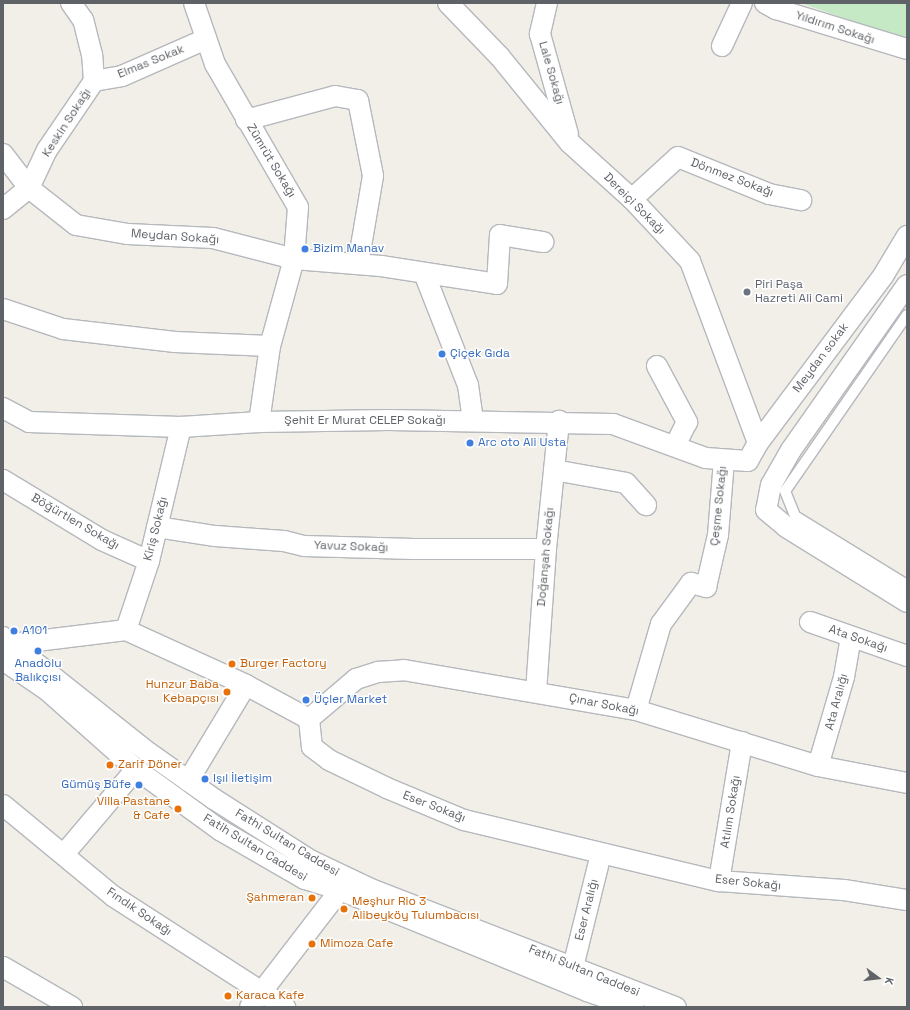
<!DOCTYPE html>
<meta charset="utf-8">
<style>
body{margin:0}
#map{position:relative;width:910px;height:1010px;overflow:hidden;background:#f1efe8;font-family:"Space Grotesk",sans-serif}
div>[style]{position:absolute}
.green>*{inset:0;background:#c5e8c5}
.roads{filter:drop-shadow(1px 0 #b5b8bc) drop-shadow(-1px 0 #b5b8bc) drop-shadow(0 1px #b5b8bc) drop-shadow(0 -1px #b5b8bc)}
.lane>*{height:10px;margin:-5px;padding:0 5px;transform-origin:5px;border-radius:5px;background:#fff}
.street>*{height:20px;margin:-10px;padding:0 10px;transform-origin:10px;border-radius:10px;background:#fff}
.dots>*{width:11px;height:11px;translate:-50% -50%;box-sizing:border-box;border:2px solid #fff;border-radius:50%}
span{translate:-50% -50%;white-space:nowrap;text-align:center;line-height:1.15;-webkit-text-stroke:3px #fff;paint-order:stroke}
.street-label{font-size:12px;color:#5f6368}
.shop-label{font-size:12px;color:#366cbe}
.left{translate:0 -50%;text-align:left}
.right{translate:-100% -50%;text-align:right}
.worship-label{font-size:12px;color:#5b616d}
.food-label{font-size:12px;color:#c56008}
.frame{position:absolute;inset:0;border:4px solid #5f6368;pointer-events:none}
.north{position:absolute;left:858px;top:958px;width:40px;height:40px;-webkit-text-stroke:3px #fff;paint-order:stroke;rotate:105deg;font-size:11px;font-weight:700;line-height:16px;text-align:center;color:#5f6368}
.north::after{content:'';display:block;margin:auto;width:14px;height:18px;background:#5f6368;clip-path:polygon(50% 0,100% 100%,50% 72%,0 100%)}
</style>
<div id="map">
<div class="green">
<div style="clip-path:polygon(801px 3px,907px 3px,907px 39px,894px 36px)"></div>
</div>
<div class="roads">
<div class="lane">
<div style="left:907px;top:315px;width:214px;rotate:124.7deg"></div>
<div style="left:785px;top:491px;width:27px;rotate:68deg"></div>
<div style="left:795px;top:516px;width:132px;rotate:31.6deg"></div>
</div>
<div class="street">
<div style="left:194px;top:3px;width:65px;rotate:71deg"></div>
<div style="left:215px;top:64px;width:165px;rotate:59.9deg"></div>
<div style="left:298px;top:207px;width:52px;rotate:94.4deg"></div>
<div style="left:294px;top:259px;width:90px;rotate:105.4deg"></div>
<div style="left:270px;top:346px;width:77px;rotate:98.2deg"></div>
<div style="left:448px;top:3px;width:75px;rotate:46.1deg"></div>
<div style="left:500px;top:57px;width:111px;rotate:50.9deg"></div>
<div style="left:570px;top:143px;width:84px;rotate:42.1deg"></div>
<div style="left:632px;top:199px;width:85px;rotate:46.9deg"></div>
<div style="left:690px;top:261px;width:194px;rotate:69.5deg"></div>
<div style="left:547px;top:3px;width:32px;rotate:103deg"></div>
<div style="left:540px;top:34px;width:104px;rotate:74.4deg"></div>
<div style="left:765px;top:3px;width:13px;rotate:29deg"></div>
<div style="left:776px;top:9px;width:137px;rotate:17deg"></div>
<div style="left:722px;top:46px;width:47px;rotate:-65.1deg"></div>
<div style="left:94px;top:81px;width:28px;rotate:-10deg"></div>
<div style="left:122px;top:76px;width:92px;rotate:-23.8deg"></div>
<div style="left:246px;top:120px;width:92px;rotate:-15.1deg"></div>
<div style="left:335px;top:96px;width:23px;rotate:10deg"></div>
<div style="left:358px;top:100px;width:77px;rotate:78.8deg"></div>
<div style="left:373px;top:176px;width:89px;rotate:99.7deg"></div>
<div style="left:3px;top:154px;width:43px;rotate:52.6deg"></div>
<div style="left:29px;top:188px;width:60px;rotate:38.2deg"></div>
<div style="left:76px;top:225px;width:53px;rotate:9.8deg"></div>
<div style="left:128px;top:234px;width:85px;rotate:2.7deg"></div>
<div style="left:213px;top:238px;width:84px;rotate:14.5deg"></div>
<div style="left:294px;top:259px;width:87px;rotate:4.6deg"></div>
<div style="left:381px;top:266px;width:117px;rotate:8.8deg"></div>
<div style="left:497px;top:284px;width:49px;rotate:-86.5deg"></div>
<div style="left:500px;top:235px;width:44px;rotate:9.2deg"></div>
<div style="left:632px;top:199px;width:62px;rotate:-42.4deg"></div>
<div style="left:678px;top:157px;width:98px;rotate:22.1deg"></div>
<div style="left:769px;top:194px;width:33px;rotate:11deg"></div>
<div style="left:3px;top:209px;width:33px;rotate:-39deg"></div>
<div style="left:29px;top:188px;width:42px;rotate:-64.7deg"></div>
<div style="left:47px;top:150px;width:83px;rotate:-55.7deg"></div>
<div style="left:94px;top:81px;width:26px;rotate:-94deg"></div>
<div style="left:92px;top:55px;width:36px;rotate:-104deg"></div>
<div style="left:83px;top:20px;width:21px;rotate:-125deg"></div>
<div style="left:424px;top:273px;width:120px;rotate:68.6deg"></div>
<div style="left:468px;top:385px;width:36px;rotate:82deg"></div>
<div style="left:907px;top:285px;width:202px;rotate:125.1deg"></div>
<div style="left:791px;top:450px;width:40px;rotate:119.7deg"></div>
<div style="left:771px;top:485px;width:25px;rotate:101deg"></div>
<div style="left:766px;top:510px;width:26px;rotate:40deg"></div>
<div style="left:786px;top:527px;width:142px;rotate:31.8deg"></div>
<div style="left:3px;top:309px;width:63px;rotate:18.4deg"></div>
<div style="left:63px;top:329px;width:113px;rotate:6.6deg"></div>
<div style="left:175px;top:342px;width:95px;rotate:2.4deg"></div>
<div style="left:657px;top:366px;width:64px;rotate:61.8deg"></div>
<div style="left:687px;top:422px;width:27px;rotate:117deg"></div>
<div style="left:3px;top:408px;width:30px;rotate:28deg"></div>
<div style="left:29px;top:422px;width:152px;rotate:1.9deg"></div>
<div style="left:181px;top:427px;width:78px;rotate:-3.7deg"></div>
<div style="left:259px;top:422px;width:130px;rotate:-0.9deg"></div>
<div style="left:389px;top:420px;width:224px;rotate:1deg"></div>
<div style="left:613px;top:424px;width:99px;rotate:20.1deg"></div>
<div style="left:706px;top:458px;width:42px;rotate:4.1deg"></div>
<div style="left:748px;top:461px;width:21px;rotate:-61deg"></div>
<div style="left:758px;top:443px;width:209px;rotate:-53.2deg"></div>
<div style="left:883px;top:276px;width:47px;rotate:-59deg"></div>
<div style="left:554px;top:470px;width:73px;rotate:10.2deg"></div>
<div style="left:626px;top:483px;width:30px;rotate:48deg"></div>
<div style="left:3px;top:480px;width:116px;rotate:31.2deg"></div>
<div style="left:102px;top:540px;width:51px;rotate:24.1deg"></div>
<div style="left:157px;top:527px;width:59px;rotate:8.8deg"></div>
<div style="left:215px;top:536px;width:69px;rotate:4.1deg"></div>
<div style="left:284px;top:541px;width:21px;rotate:14deg"></div>
<div style="left:304px;top:546px;width:110px;rotate:1.6deg"></div>
<div style="left:414px;top:549px;width:132px"></div>
<div style="left:810px;top:622px;width:103px;rotate:19.3deg"></div>
<div style="left:126px;top:630px;width:73px;rotate:-71.6deg"></div>
<div style="left:149px;top:561px;width:138px;rotate:-76.6deg"></div>
<div style="left:3px;top:637px;width:186px;rotate:38.5deg"></div>
<div style="left:149px;top:753px;width:80px;rotate:35.3deg"></div>
<div style="left:214px;top:799px;width:114px;rotate:32.4deg"></div>
<div style="left:310px;top:860px;width:68px;rotate:25.4deg"></div>
<div style="left:371px;top:889px;width:327px;rotate:21.2deg"></div>
<div style="left:12px;top:644px;width:115px;rotate:-7deg"></div>
<div style="left:126px;top:630px;width:132px;rotate:24.6deg"></div>
<div style="left:246px;top:685px;width:72px;rotate:28.4deg"></div>
<div style="left:3px;top:660px;width:53px;rotate:34.3deg"></div>
<div style="left:47px;top:690px;width:119px;rotate:41.6deg"></div>
<div style="left:136px;top:769px;width:104px;rotate:36deg"></div>
<div style="left:220px;top:830px;width:98px;rotate:30deg"></div>
<div style="left:305px;top:879px;width:37px;rotate:17deg"></div>
<div style="left:340px;top:890px;width:267px;rotate:22.2deg"></div>
<div style="left:587px;top:991px;width:49px;rotate:19.2deg"></div>
<div style="left:536px;top:692px;width:143px;rotate:-86deg"></div>
<div style="left:546px;top:549px;width:129px;rotate:-84.2deg"></div>
<div style="left:636px;top:710px;width:90px;rotate:-73.8deg"></div>
<div style="left:661px;top:624px;width:51px;rotate:-53.8deg"></div>
<div style="left:691px;top:583px;width:16px;rotate:15deg"></div>
<div style="left:706px;top:587px;width:53px;rotate:-77deg"></div>
<div style="left:718px;top:535px;width:75px;rotate:-85.4deg"></div>
<div style="left:309px;top:719px;width:28px;rotate:84deg"></div>
<div style="left:312px;top:747px;width:21px;rotate:37deg"></div>
<div style="left:329px;top:760px;width:64px;rotate:25.8deg"></div>
<div style="left:387px;top:788px;width:83px;rotate:22.6deg"></div>
<div style="left:464px;top:820px;width:262px;rotate:13.5deg"></div>
<div style="left:719px;top:881px;width:125px;rotate:4.1deg"></div>
<div style="left:844px;top:890px;width:64px;rotate:9deg"></div>
<div style="left:309px;top:719px;width:62px;rotate:-40.4deg"></div>
<div style="left:356px;top:679px;width:23px;rotate:-18deg"></div>
<div style="left:378px;top:672px;width:26px;rotate:-4deg"></div>
<div style="left:404px;top:670px;width:235px;rotate:9.8deg"></div>
<div style="left:636px;top:710px;width:190px;rotate:17.1deg"></div>
<div style="left:818px;top:766px;width:91px;rotate:10.8deg"></div>
<div style="left:818px;top:766px;width:93px;rotate:-73.7deg"></div>
<div style="left:844px;top:677px;width:41px;rotate:-80.1deg"></div>
<div style="left:188px;top:781px;width:112px;rotate:-58.9deg"></div>
<div style="left:3px;top:805px;width:143px;rotate:39.6deg"></div>
<div style="left:113px;top:896px;width:205px;rotate:32.8deg"></div>
<div style="left:64px;top:854px;width:111px;rotate:-49.7deg"></div>
<div style="left:719px;top:881px;width:141px;rotate:-80.6deg"></div>
<div style="left:3px;top:967px;width:80px;rotate:30.1deg"></div>
<div style="left:573px;top:967px;width:116px;rotate:-76.1deg"></div>
<div style="left:250px;top:1007px;width:148px;rotate:-52.4deg"></div>
</div>
</div>
<div class="dots">
<div style="left:305px;top:249px;background:#3f7fe0"></div>
<div style="left:747px;top:292px;background:#6b7280"></div>
<div style="left:442px;top:354px;background:#3f7fe0"></div>
<div style="left:470px;top:443px;background:#3f7fe0"></div>
<div style="left:14px;top:631px;background:#3f7fe0"></div>
<div style="left:38px;top:651px;background:#3f7fe0"></div>
<div style="left:232px;top:664px;background:#e8710a"></div>
<div style="left:227px;top:692px;background:#e8710a"></div>
<div style="left:306px;top:700px;background:#3f7fe0"></div>
<div style="left:110px;top:765px;background:#e8710a"></div>
<div style="left:205px;top:779px;background:#3f7fe0"></div>
<div style="left:139px;top:785px;background:#3f7fe0"></div>
<div style="left:178px;top:809px;background:#e8710a"></div>
<div style="left:312px;top:898px;background:#e8710a"></div>
<div style="left:344px;top:909px;background:#e8710a"></div>
<div style="left:312px;top:944px;background:#e8710a"></div>
<div style="left:228px;top:996px;background:#e8710a"></div>
</div>
<div class="street-label">
<span style="left:835px;top:28px;rotate:18deg">Yıldırım Sokağı</span>
<span style="left:151px;top:62px;rotate:-22deg">Elmas Sokak</span>
<span style="left:551px;top:73px;rotate:74deg">Lale Sokağı</span>
<span style="left:67px;top:123px;rotate:-57deg">Keskin Sokağı</span>
<span style="left:271px;top:161px;rotate:59deg">Zümrüt Sokağı</span>
<span style="left:732px;top:178px;rotate:21deg">Dönmez Sokağı</span>
<span style="left:634px;top:204px;rotate:45deg">Dereiçi Sokağı</span>
<span style="left:175px;top:237px;rotate:4deg">Meydan Sokağı</span>
<span style="left:821px;top:358px;rotate:-53deg">Meydan sokak</span>
<span style="left:365px;top:421px">Şehit Er Murat CELEP Sokağı</span>
<span style="left:719px;top:506px;rotate:-84deg">Çeşme Sokağı</span>
<span style="left:75px;top:522px;rotate:30deg">Böğürtlen Sokağı</span>
<span style="left:156px;top:529px;rotate:-76deg">Kiriş Sokağı</span>
<span style="left:351px;top:547px;rotate:2deg">Yavuz Sokağı</span>
<span style="left:546px;top:557px;rotate:-85deg">Doğanşah Sokağı</span>
<span style="left:858px;top:639px;rotate:19deg">Ata Sokağı</span>
<span style="left:837px;top:702px;rotate:-75deg">Ata Aralığı</span>
<span style="left:604px;top:705px;rotate:11deg">Çınar Sokağı</span>
<span style="left:434px;top:807px;rotate:21deg">Eser Sokağı</span>
<span style="left:731px;top:812px;rotate:-81deg">Atılım Sokağı</span>
<span style="left:287px;top:843px;rotate:31deg">Fathi Sultan Caddesi</span>
<span style="left:255px;top:848px;rotate:31deg">Fatih Sultan Caddesi</span>
<span style="left:748px;top:883px;rotate:6deg">Eser Sokağı</span>
<span style="left:587px;top:910px;rotate:-76deg">Eser Aralığı</span>
<span style="left:139px;top:912px;rotate:34deg">Fındık Sokağı</span>
<span style="left:584px;top:971px;rotate:22deg">Fathi Sultan Caddesi</span>
</div>
<div class="shop-label">
<span class="left" style="left:313px;top:249px">Bizim Manav</span>
<span class="left" style="left:450px;top:354px">Çiçek Gıda</span>
<span class="left" style="left:478px;top:443px">Arc oto Ali Usta</span>
<span class="left" style="left:22px;top:631px">A101</span>
<span style="left:38px;top:671px">Anadolu<br>Balıkçısı</span>
<span class="left" style="left:314px;top:700px">Üçler Market</span>
<span class="left" style="left:213px;top:779px">Işıl İletişim</span>
<span class="right" style="left:131px;top:785px">Gümüş Büfe</span>
</div>
<div class="worship-label">
<span class="left" style="left:755px;top:292px">Piri Paşa<br>Hazreti Ali Cami</span>
</div>
<div class="food-label">
<span class="left" style="left:240px;top:664px">Burger Factory</span>
<span class="right" style="left:219px;top:692px">Hunzur Baba<br>Kebapçısı</span>
<span class="left" style="left:118px;top:765px">Zarif Döner</span>
<span class="right" style="left:170px;top:809px">Villa Pastane<br>&amp; Cafe</span>
<span class="right" style="left:304px;top:898px">Şahmeran</span>
<span class="left" style="left:352px;top:909px">Meşhur Rio 3<br>Alibeyköy Tulumbacısı</span>
<span class="left" style="left:320px;top:944px">Mimoza Cafe</span>
<span class="left" style="left:236px;top:996px">Karaca Kafe</span>
</div>
<div class="frame"></div>
<div class="north">K</div>
</div>
